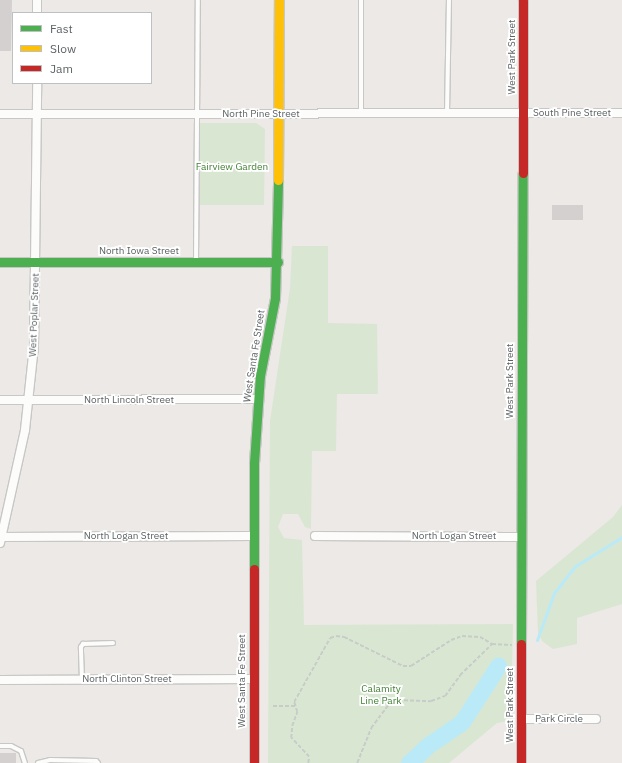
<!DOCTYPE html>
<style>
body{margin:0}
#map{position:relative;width:622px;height:763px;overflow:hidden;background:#ece9e6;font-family:"IBM Plex Sans",sans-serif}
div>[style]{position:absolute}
.green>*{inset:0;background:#d9e7d2}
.stream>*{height:3px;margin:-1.5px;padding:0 1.5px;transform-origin:1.5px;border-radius:1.5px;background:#baeaf7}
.river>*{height:17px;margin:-8.5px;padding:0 8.5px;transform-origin:8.5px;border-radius:8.5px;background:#baeaf7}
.building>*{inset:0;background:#d3d0cf}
.path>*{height:1.5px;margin-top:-0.75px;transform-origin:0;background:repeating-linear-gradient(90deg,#c8ccc9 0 4px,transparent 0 6px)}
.roads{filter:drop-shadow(1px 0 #c8c7c6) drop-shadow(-1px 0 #c8c7c6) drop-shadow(0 1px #c8c7c6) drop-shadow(0 -1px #c8c7c6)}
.lane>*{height:4px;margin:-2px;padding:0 2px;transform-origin:2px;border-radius:2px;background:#fcfcfb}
.street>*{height:8px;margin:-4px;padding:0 4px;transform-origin:4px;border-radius:4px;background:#fcfcfb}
.fast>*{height:9px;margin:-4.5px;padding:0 4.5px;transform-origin:4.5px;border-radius:4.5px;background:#4caf50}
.slow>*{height:9px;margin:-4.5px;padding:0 4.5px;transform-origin:4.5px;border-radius:4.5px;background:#ffc107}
.jam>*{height:9px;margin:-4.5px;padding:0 4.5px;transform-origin:4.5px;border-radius:4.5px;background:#c62828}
span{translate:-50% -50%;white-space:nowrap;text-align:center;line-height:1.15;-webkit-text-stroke:3.5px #fff;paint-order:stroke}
.street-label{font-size:10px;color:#5c6264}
.park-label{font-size:10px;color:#428235}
.legend{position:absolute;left:12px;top:12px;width:140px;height:72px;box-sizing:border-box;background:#fff;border:1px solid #bec0c1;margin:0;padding:5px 7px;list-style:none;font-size:12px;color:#5c6264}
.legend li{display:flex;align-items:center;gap:8px;height:20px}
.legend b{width:20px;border:1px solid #bec0c1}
</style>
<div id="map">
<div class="green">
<div style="clip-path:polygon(200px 123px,256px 123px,265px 129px,264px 205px,200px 205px)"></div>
<div style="clip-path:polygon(292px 246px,328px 246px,328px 323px,377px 324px,378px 394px,337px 394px,336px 451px,312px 451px,311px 529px,305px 527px,298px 514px,283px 514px,278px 527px,284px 538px,302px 540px,304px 625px,513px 624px,511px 718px,514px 720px,497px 723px,449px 763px,268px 763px,270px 421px,290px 288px)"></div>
<div style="clip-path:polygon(622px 505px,622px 604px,577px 618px,577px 644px,553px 649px,542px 641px,538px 633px,536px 581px,613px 517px)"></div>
</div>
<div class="stream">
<div style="left:537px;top:640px;width:50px;rotate:-70.1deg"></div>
<div style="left:554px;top:593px;width:33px;rotate:-52deg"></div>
<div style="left:574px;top:567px;width:57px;rotate:-32deg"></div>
</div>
<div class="river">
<div style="left:409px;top:763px;width:25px;rotate:-43deg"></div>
<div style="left:427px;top:746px;width:42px;rotate:-34.4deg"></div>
<div style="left:462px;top:722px;width:67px;rotate:-57.3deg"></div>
</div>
<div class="building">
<div style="clip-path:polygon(0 0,12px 0,11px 51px,0 51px)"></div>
<div style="clip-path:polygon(552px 205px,583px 205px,583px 220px,552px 220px)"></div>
<div style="clip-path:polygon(0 753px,16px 753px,16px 763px,0 763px)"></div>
</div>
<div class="path">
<div style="left:273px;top:706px;width:22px"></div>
<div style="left:308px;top:763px;width:6px;rotate:-81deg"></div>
<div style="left:309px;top:757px;width:26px;rotate:-133deg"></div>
<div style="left:291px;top:738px;width:12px;rotate:-85deg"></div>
<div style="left:292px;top:726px;width:15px;rotate:-70deg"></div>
<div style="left:297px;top:712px;width:10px;rotate:-107deg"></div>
<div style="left:294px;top:702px;width:73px;rotate:-60.6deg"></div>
<div style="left:330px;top:638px;width:6px;rotate:-18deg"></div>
<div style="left:336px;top:636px;width:8px;rotate:7deg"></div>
<div style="left:344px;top:637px;width:66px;rotate:26.2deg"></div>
<div style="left:403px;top:666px;width:8px"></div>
<div style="left:411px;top:666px;width:48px;rotate:-33deg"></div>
<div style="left:451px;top:640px;width:12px;rotate:-20deg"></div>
<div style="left:462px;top:636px;width:18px;rotate:3deg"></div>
<div style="left:480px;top:637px;width:14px;rotate:30deg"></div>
<div style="left:357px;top:763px;width:38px;rotate:-68deg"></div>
<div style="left:371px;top:728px;width:30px;rotate:-53deg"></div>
<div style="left:389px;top:704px;width:10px;rotate:-24deg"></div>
<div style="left:398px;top:700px;width:33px;rotate:2deg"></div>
<div style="left:431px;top:701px;width:15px;rotate:-20deg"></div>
<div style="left:445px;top:696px;width:26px;rotate:-54deg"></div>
<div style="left:460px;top:675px;width:45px;rotate:-44.1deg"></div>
<div style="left:492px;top:644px;width:20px;rotate:3deg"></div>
</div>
<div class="roads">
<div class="lane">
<div style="left:361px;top:113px;width:113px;rotate:-90deg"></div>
<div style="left:447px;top:113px;width:113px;rotate:-89deg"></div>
<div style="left:196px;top:262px;width:262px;rotate:-89.6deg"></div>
<div style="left:82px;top:680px;width:33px;rotate:-92deg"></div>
<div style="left:81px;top:647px;width:4px;rotate:-56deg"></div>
<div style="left:83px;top:644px;width:30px;rotate:-2deg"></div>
<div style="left:0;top:746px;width:11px"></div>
<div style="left:11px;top:746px;width:11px;rotate:27deg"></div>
<div style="left:21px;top:751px;width:13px;rotate:72deg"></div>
<div style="left:38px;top:763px;width:12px;rotate:-14deg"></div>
<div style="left:50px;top:760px;width:46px;rotate:1.2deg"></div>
<div style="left:96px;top:761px;width:3px;rotate:45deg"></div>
</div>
<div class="street">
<div style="left:37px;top:13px;width:13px;rotate:-90deg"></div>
<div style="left:0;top:114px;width:622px;rotate:-0.09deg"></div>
<div style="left:0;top:400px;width:258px;rotate:-0.2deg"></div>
<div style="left:315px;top:536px;width:206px;rotate:0.3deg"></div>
<div style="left:0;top:537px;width:253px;rotate:-0.2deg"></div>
<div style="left:0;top:543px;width:116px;rotate:-77.5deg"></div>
<div style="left:25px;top:430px;width:84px;rotate:-83.9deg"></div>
<div style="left:34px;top:346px;width:263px;rotate:-89.3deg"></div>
<div style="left:0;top:680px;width:253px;rotate:-0.2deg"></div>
<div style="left:521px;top:719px;width:75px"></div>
</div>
<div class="fast">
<div style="left:0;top:262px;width:278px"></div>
<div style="left:254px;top:569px;width:106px;rotate:-90deg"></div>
<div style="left:254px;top:463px;width:87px;rotate:-86.1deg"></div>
<div style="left:260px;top:376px;width:79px;rotate:-79.1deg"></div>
<div style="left:275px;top:298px;width:118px;rotate:-88.5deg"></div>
<div style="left:521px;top:644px;width:471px;rotate:-89.8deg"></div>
</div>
<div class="slow">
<div style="left:278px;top:180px;width:180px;rotate:-89.7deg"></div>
</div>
<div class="jam">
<div style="left:523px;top:173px;width:173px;rotate:-90deg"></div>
<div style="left:254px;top:569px;width:194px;rotate:90deg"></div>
<div style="left:521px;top:763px;width:119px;rotate:-90deg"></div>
</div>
</div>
<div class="street-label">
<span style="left:512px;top:57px;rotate:-90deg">West Park Street</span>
<span style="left:572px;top:113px">South Pine Street</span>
<span style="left:261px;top:114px">North Pine Street</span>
<span style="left:139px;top:251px">North Iowa Street</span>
<span style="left:34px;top:315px;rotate:-88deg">West Poplar Street</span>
<span style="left:254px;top:356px;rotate:-81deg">West Santa Fe Street</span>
<span style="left:510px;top:381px;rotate:-90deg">West Park Street</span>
<span style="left:129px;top:400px">North Lincoln Street</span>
<span style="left:126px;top:536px">North Logan Street</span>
<span style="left:454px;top:536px">North Logan Street</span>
<span style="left:127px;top:679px">North Clinton Street</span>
<span style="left:242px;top:681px;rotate:-90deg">West Santa Fe Street</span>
<span style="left:510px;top:705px;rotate:-90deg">West Park Street</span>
<span style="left:559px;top:719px">Park Circle</span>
</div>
<div class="park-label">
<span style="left:232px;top:167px">Fairview Garden</span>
<span style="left:381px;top:694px">Calamity<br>Line Park</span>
</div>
<ul class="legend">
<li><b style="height:5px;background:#4caf50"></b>Fast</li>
<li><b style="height:5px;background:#ffc107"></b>Slow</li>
<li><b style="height:5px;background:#c62828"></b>Jam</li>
</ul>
</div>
